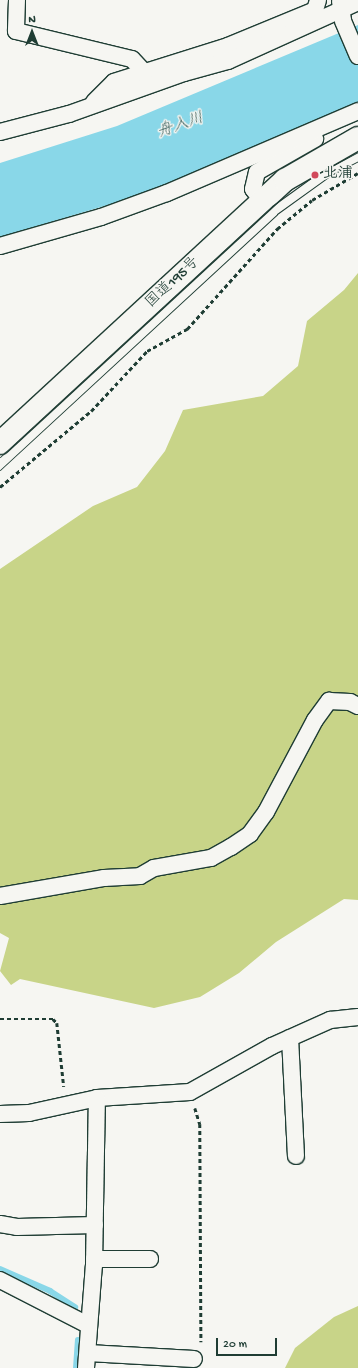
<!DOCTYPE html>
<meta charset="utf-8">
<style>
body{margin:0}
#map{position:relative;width:358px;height:1368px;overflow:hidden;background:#f6f6f2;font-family:"Gochi Hand","Klee One",sans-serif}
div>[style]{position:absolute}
.green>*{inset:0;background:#c8d488}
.water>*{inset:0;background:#89d7e8}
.stream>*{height:6px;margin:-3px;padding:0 3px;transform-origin:3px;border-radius:3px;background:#89d7e8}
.path>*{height:2.5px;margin-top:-1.25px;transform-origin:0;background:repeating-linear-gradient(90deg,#1f3d34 0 4px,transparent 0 7px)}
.roads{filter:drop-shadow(1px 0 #1f3d34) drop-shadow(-1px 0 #1f3d34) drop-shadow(0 1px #1f3d34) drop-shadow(0 -1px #1f3d34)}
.street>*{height:16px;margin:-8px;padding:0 8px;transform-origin:8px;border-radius:8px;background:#f6f6f2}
.highway>*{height:22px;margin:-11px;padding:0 11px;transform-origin:11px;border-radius:11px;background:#f6f6f2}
.tram>*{height:1px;margin:-0.5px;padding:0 0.5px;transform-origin:0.5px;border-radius:0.5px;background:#1f3d34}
.dots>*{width:11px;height:11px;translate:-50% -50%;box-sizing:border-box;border:2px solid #f6f6f2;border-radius:50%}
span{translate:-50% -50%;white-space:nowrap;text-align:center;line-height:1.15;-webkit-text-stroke:3px #f6f6f2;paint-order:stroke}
.poi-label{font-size:15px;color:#1f3d34;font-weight:700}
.left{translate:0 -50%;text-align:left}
.street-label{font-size:15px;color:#1f3d34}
.water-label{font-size:16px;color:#345c58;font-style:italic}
.north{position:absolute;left:12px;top:12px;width:40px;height:40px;-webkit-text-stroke:3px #f6f6f2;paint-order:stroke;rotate:0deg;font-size:11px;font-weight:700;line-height:16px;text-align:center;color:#1f3d34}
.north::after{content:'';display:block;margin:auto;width:14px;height:18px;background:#1f3d34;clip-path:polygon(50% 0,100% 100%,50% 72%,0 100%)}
.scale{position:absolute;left:216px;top:1338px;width:61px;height:18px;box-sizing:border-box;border:2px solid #1f3d34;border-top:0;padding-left:5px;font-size:12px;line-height:14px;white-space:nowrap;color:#1f3d34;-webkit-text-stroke:3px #f6f6f2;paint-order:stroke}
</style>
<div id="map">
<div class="green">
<div style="clip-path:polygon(358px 273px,358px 900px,344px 899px,276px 942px,239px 973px,200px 997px,154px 1008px,20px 979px,11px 985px,0 971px,9px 938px,0 933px,0 569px,93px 506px,137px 487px,165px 451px,183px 410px,263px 396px,298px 366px,307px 321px,344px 290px)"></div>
<div style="clip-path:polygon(358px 1306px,358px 1368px,285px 1368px,295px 1348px,334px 1317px)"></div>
</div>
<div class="water">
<div style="clip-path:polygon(358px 25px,358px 103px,138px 196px,0 237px,0 163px,117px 126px)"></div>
</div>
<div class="stream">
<div style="left:0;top:1269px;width:55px;rotate:23.7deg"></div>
<div style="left:50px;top:1291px;width:30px;rotate:33deg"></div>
<div style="left:76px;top:1368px;width:28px;rotate:-86deg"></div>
</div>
<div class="path">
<div style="left:0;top:487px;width:119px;rotate:-39.9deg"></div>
<div style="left:91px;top:411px;width:82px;rotate:-47deg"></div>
<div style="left:147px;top:351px;width:46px;rotate:-28.8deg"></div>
<div style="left:187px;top:329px;width:135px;rotate:-48deg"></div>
<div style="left:277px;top:229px;width:45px;rotate:-39.6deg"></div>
<div style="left:312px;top:200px;width:53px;rotate:-30.4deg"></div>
<div style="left:0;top:1019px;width:53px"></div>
<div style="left:53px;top:1019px;width:6px;rotate:45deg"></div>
<div style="left:57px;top:1023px;width:64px;rotate:83.8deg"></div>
<div style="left:195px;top:1108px;width:17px;rotate:73deg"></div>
<div style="left:200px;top:1124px;width:218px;rotate:89.7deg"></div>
</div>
<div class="roads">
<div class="street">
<div style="left:17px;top:0;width:31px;rotate:92deg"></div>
<div style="left:16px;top:31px;width:119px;rotate:13.6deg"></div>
<div style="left:132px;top:59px;width:16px;rotate:47deg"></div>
<div style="left:340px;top:1px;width:20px;rotate:81deg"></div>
<div style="left:343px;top:21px;width:38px;rotate:67deg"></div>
<div style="left:94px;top:102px;width:28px;rotate:-45deg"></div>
<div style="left:114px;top:82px;width:120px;rotate:-17.5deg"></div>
<div style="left:228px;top:46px;width:94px;rotate:-22.5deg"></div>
<div style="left:315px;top:10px;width:10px;rotate:-73deg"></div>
<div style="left:0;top:132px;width:71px;rotate:-14.6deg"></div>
<div style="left:69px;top:114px;width:122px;rotate:-19.6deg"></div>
<div style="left:184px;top:73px;width:46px;rotate:-15.3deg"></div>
<div style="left:228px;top:61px;width:143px;rotate:-24.4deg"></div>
<div style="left:262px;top:201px;width:15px;rotate:-127deg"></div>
<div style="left:253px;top:189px;width:17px;rotate:-77deg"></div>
<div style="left:257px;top:172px;width:67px;rotate:-29.6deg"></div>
<div style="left:0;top:246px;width:105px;rotate:-16deg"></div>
<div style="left:101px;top:217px;width:70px;rotate:-20deg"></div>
<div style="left:167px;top:193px;width:208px;rotate:-23.2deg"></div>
<div style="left:0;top:896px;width:106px;rotate:-9.8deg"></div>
<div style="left:104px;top:878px;width:36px;rotate:-3deg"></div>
<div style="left:140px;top:876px;width:16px;rotate:-30deg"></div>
<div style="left:154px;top:868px;width:58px;rotate:-10deg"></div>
<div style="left:211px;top:858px;width:23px;rotate:-29deg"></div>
<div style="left:231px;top:847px;width:23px;rotate:-34deg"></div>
<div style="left:250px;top:834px;width:27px;rotate:-54deg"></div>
<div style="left:266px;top:812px;width:104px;rotate:-62deg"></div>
<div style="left:315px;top:720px;width:24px;rotate:-54deg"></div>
<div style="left:329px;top:701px;width:21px;rotate:3deg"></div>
<div style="left:350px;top:702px;width:9px;rotate:27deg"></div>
<div style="left:290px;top:1038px;width:118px;rotate:87.1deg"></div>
<div style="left:0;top:1114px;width:29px;rotate:-2deg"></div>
<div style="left:29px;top:1113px;width:70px;rotate:-12.4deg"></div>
<div style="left:97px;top:1098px;width:93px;rotate:-3.7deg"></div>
<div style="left:190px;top:1092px;width:94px;rotate:-29.3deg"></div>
<div style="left:272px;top:1046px;width:64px;rotate:-24.1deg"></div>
<div style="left:330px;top:1020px;width:28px;rotate:-6deg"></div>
<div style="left:0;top:1224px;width:17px;rotate:10deg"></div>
<div style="left:17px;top:1227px;width:78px;rotate:-1.5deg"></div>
<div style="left:94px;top:1259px;width:56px"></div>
<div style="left:0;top:1280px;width:99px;rotate:27.1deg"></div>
<div style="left:88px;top:1353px;width:106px;rotate:3.2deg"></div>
<div style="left:86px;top:1368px;width:103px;rotate:-85.6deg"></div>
<div style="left:94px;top:1265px;width:167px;rotate:-89deg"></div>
</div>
<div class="highway">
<div style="left:0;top:443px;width:388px;rotate:-42.7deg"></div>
<div style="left:285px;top:180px;width:84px;rotate:-29.9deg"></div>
</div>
</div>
<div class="tram">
<div style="left:0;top:457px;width:370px;rotate:-42.7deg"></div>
<div style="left:272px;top:206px;width:53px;rotate:-35.8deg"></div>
<div style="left:315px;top:175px;width:49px;rotate:-28.1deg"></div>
<div style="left:0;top:470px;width:377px;rotate:-42.7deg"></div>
<div style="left:277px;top:214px;width:67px;rotate:-35.8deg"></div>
<div style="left:331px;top:175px;width:30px;rotate:-27deg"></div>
</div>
<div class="dots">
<div style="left:315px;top:175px;background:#d1495b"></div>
</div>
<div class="poi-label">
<span class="left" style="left:323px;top:175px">北浦</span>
</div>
<div class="street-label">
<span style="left:173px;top:283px;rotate:-43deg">国道195号</span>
</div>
<div class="water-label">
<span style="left:181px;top:127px;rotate:-19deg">舟入川</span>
</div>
<div class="north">N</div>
<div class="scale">20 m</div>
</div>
